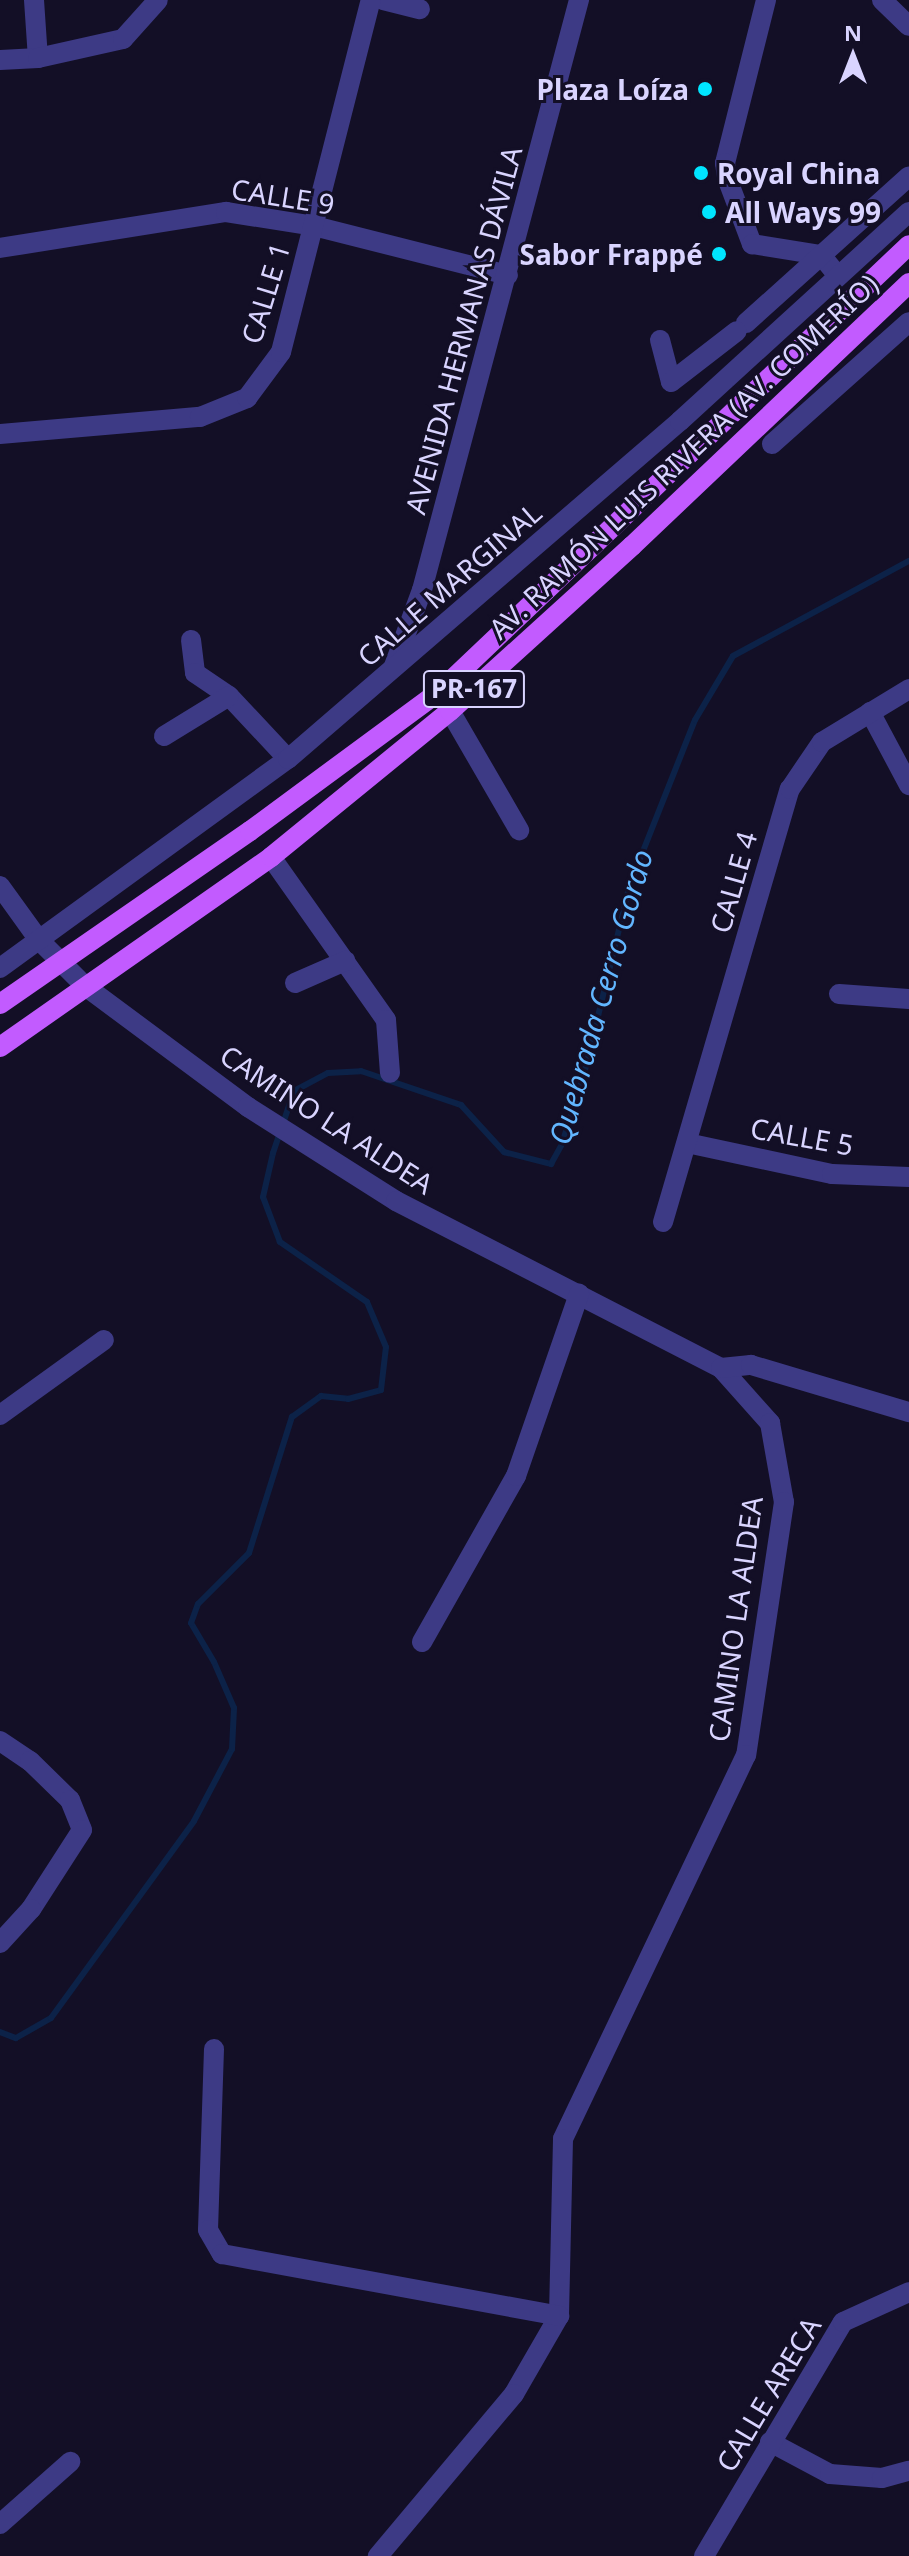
<!DOCTYPE html>
<meta charset="utf-8">
<style>
body{margin:0}
#map{position:relative;width:909px;height:2556px;overflow:hidden;background:#130f26;font-family:"Noto Sans",sans-serif}
div>[style]{position:absolute}
.stream>*{height:6px;margin:-3px;padding:0 3px;transform-origin:3px;border-radius:3px;background:#0c2248}
.minor>*{height:20px;margin:-10px;padding:0 10px;transform-origin:10px;border-radius:10px;background:#3d3a85}
.major>*{height:20px;margin:-10px;padding:0 10px;transform-origin:10px;border-radius:10px;background:#c25bff}
.dots>*{width:22px;height:22px;translate:-50% -50%;box-sizing:border-box;border:4px solid #130f26;border-radius:50%}
span{translate:-50% -50%;white-space:nowrap;text-align:center;line-height:1.15;-webkit-text-stroke:6px #130f26;paint-order:stroke}
.shield-label span{padding:2px 6px;background:#130f26;border:2px solid;border-radius:6px;-webkit-text-stroke-width:0}
.shield-label{font-size:26px;color:#d9d4ff;font-weight:700}
.poi-label{font-size:28px;color:#d9d4ff;font-weight:700}
.right{translate:-100% -50%;text-align:right}
.left{translate:0 -50%;text-align:left}
.street-label{font-size:28px;color:#d9d4ff}
.water-label{font-size:30px;color:#62b6ff;font-style:italic}
.north{position:absolute;left:813px;top:16px;width:80px;height:80px;-webkit-text-stroke:6px #130f26;paint-order:stroke;rotate:0deg;font-size:22px;font-weight:700;line-height:32px;text-align:center;color:#d9d4ff}
.north::after{content:'';display:block;margin:auto;width:28px;height:36px;background:#d9d4ff;clip-path:polygon(50% 0,100% 100%,50% 72%,0 100%)}
</style>
<div id="map">
<div class="stream">
<div style="left:0;top:2032px;width:17px;rotate:21deg"></div>
<div style="left:16px;top:2038px;width:40px;rotate:-29.7deg"></div>
<div style="left:51px;top:2018px;width:243px;rotate:-54deg"></div>
<div style="left:194px;top:1821px;width:81px;rotate:-62.2deg"></div>
<div style="left:232px;top:1749px;width:41px;rotate:-87.2deg"></div>
<div style="left:234px;top:1708px;width:50px;rotate:-113.5deg"></div>
<div style="left:214px;top:1662px;width:45px;rotate:-120.5deg"></div>
<div style="left:191px;top:1623px;width:20px;rotate:-70deg"></div>
<div style="left:198px;top:1604px;width:72px;rotate:-45deg"></div>
<div style="left:249px;top:1553px;width:143px;rotate:-72.5deg"></div>
<div style="left:292px;top:1417px;width:36px;rotate:-36deg"></div>
<div style="left:321px;top:1396px;width:27px;rotate:6deg"></div>
<div style="left:348px;top:1399px;width:34px;rotate:-15deg"></div>
<div style="left:381px;top:1390px;width:43px;rotate:-83.4deg"></div>
<div style="left:386px;top:1347px;width:49px;rotate:-112.9deg"></div>
<div style="left:367px;top:1302px;width:106px;rotate:-145.4deg"></div>
<div style="left:280px;top:1242px;width:48px;rotate:-110.7deg"></div>
<div style="left:263px;top:1197px;width:45px;rotate:-77.2deg"></div>
<div style="left:273px;top:1153px;width:65px;rotate:-71.3deg"></div>
<div style="left:294px;top:1091px;width:38px;rotate:-28deg"></div>
<div style="left:328px;top:1073px;width:33px;rotate:-3deg"></div>
<div style="left:361px;top:1071px;width:106px;rotate:18.8deg"></div>
<div style="left:461px;top:1105px;width:64px;rotate:47.5deg"></div>
<div style="left:504px;top:1152px;width:49px;rotate:14.3deg"></div>
<div style="left:551px;top:1164px;width:23px;rotate:-61deg"></div>
<div style="left:562px;top:1144px;width:77px;rotate:-72.7deg"></div>
<div style="left:585px;top:1070px;width:191px;rotate:-76.4deg"></div>
<div style="left:630px;top:884px;width:176px;rotate:-68.4deg"></div>
<div style="left:695px;top:720px;width:74px;rotate:-59.3deg"></div>
<div style="left:733px;top:656px;width:200px;rotate:-28.4deg"></div>
</div>
<div class="minor">
<div style="left:34px;top:0;width:58px;rotate:86.1deg"></div>
<div style="left:383px;top:0;width:38px;rotate:14deg"></div>
<div style="left:766px;top:0;width:168px;rotate:104.1deg"></div>
<div style="left:725px;top:163px;width:15px;rotate:82deg"></div>
<div style="left:727px;top:178px;width:71px;rotate:69.3deg"></div>
<div style="left:752px;top:244px;width:70px;rotate:9.1deg"></div>
<div style="left:821px;top:255px;width:27px;rotate:51deg"></div>
<div style="left:882px;top:0;width:37px;rotate:44deg"></div>
<div style="left:0;top:60px;width:38px;rotate:-3deg"></div>
<div style="left:38px;top:58px;width:87px;rotate:-12.6deg"></div>
<div style="left:123px;top:39px;width:52px;rotate:-48.1deg"></div>
<div style="left:0;top:248px;width:229px;rotate:-9.1deg"></div>
<div style="left:226px;top:212px;width:89px;rotate:9deg"></div>
<div style="left:314px;top:226px;width:200px;rotate:14.2deg"></div>
<div style="left:746px;top:323px;width:219px;rotate:-42deg"></div>
<div style="left:660px;top:340px;width:43px;rotate:75.3deg"></div>
<div style="left:671px;top:382px;width:83px;rotate:-37.7deg"></div>
<div style="left:0;top:434px;width:201px;rotate:-4.9deg"></div>
<div style="left:200px;top:417px;width:51px;rotate:-22deg"></div>
<div style="left:247px;top:398px;width:57px;rotate:-53.5deg"></div>
<div style="left:281px;top:352px;width:363px;rotate:-75.7deg"></div>
<div style="left:772px;top:444px;width:183px;rotate:-41.7deg"></div>
<div style="left:191px;top:640px;width:33px;rotate:83deg"></div>
<div style="left:195px;top:673px;width:41px;rotate:34.1deg"></div>
<div style="left:229px;top:696px;width:86px;rotate:46.9deg"></div>
<div style="left:394px;top:666px;width:81px;rotate:-69.8deg"></div>
<div style="left:422px;top:590px;width:611px;rotate:-75.1deg"></div>
<div style="left:450px;top:711px;width:138px;rotate:59.9deg"></div>
<div style="left:870px;top:712px;width:83px;rotate:61.9deg"></div>
<div style="left:164px;top:736px;width:76px;rotate:-31.6deg"></div>
<div style="left:271px;top:857px;width:199px;rotate:54.8deg"></div>
<div style="left:386px;top:1020px;width:53px;rotate:85.7deg"></div>
<div style="left:0;top:886px;width:67px;rotate:54.2deg"></div>
<div style="left:39px;top:940px;width:65px;rotate:45deg"></div>
<div style="left:85px;top:986px;width:203px;rotate:36.6deg"></div>
<div style="left:248px;top:1107px;width:175px;rotate:32.4deg"></div>
<div style="left:396px;top:1201px;width:365px;rotate:27.2deg"></div>
<div style="left:721px;top:1368px;width:74px;rotate:48.3deg"></div>
<div style="left:770px;top:1423px;width:80px;rotate:80deg"></div>
<div style="left:784px;top:1502px;width:256px;rotate:98.5deg"></div>
<div style="left:746px;top:1755px;width:425px;rotate:115.5deg"></div>
<div style="left:563px;top:2139px;width:177px;rotate:91.3deg"></div>
<div style="left:559px;top:2316px;width:90px;rotate:120deg"></div>
<div style="left:514px;top:2394px;width:212px;rotate:130deg"></div>
<div style="left:0;top:968px;width:356px;rotate:-36deg"></div>
<div style="left:288px;top:759px;width:518px;rotate:-40.77deg"></div>
<div style="left:680px;top:421px;width:310px;rotate:-42.4deg"></div>
<div style="left:295px;top:983px;width:55px;rotate:-23.7deg"></div>
<div style="left:839px;top:994px;width:70px;rotate:4.1deg"></div>
<div style="left:687px;top:1143px;width:148px;rotate:12.1deg"></div>
<div style="left:832px;top:1174px;width:77px;rotate:2.2deg"></div>
<div style="left:663px;top:1222px;width:451px;rotate:-73.7deg"></div>
<div style="left:790px;top:789px;width:57px;rotate:-55.8deg"></div>
<div style="left:822px;top:742px;width:102px;rotate:-31.3deg"></div>
<div style="left:721px;top:1368px;width:30px;rotate:-6deg"></div>
<div style="left:751px;top:1365px;width:165px;rotate:16.6deg"></div>
<div style="left:0;top:1415px;width:128px;rotate:-35.8deg"></div>
<div style="left:422px;top:1642px;width:191px;rotate:-60.5deg"></div>
<div style="left:516px;top:1476px;width:193px;rotate:-70.9deg"></div>
<div style="left:0;top:1741px;width:36px;rotate:34deg"></div>
<div style="left:30px;top:1761px;width:56px;rotate:44.3deg"></div>
<div style="left:70px;top:1800px;width:32px;rotate:68deg"></div>
<div style="left:82px;top:1830px;width:94px;rotate:122.8deg"></div>
<div style="left:31px;top:1909px;width:46px;rotate:132.4deg"></div>
<div style="left:214px;top:2049px;width:181px;rotate:91.9deg"></div>
<div style="left:208px;top:2230px;width:28px;rotate:60deg"></div>
<div style="left:222px;top:2254px;width:343px;rotate:10.4deg"></div>
<div style="left:770px;top:2442px;width:68px;rotate:28.1deg"></div>
<div style="left:830px;top:2474px;width:52px;rotate:4.4deg"></div>
<div style="left:882px;top:2478px;width:28px;rotate:-15deg"></div>
<div style="left:0;top:2524px;width:94px;rotate:-41.5deg"></div>
<div style="left:704px;top:2556px;width:272px;rotate:-59.3deg"></div>
<div style="left:843px;top:2322px;width:72px;rotate:-24.4deg"></div>
</div>
<div class="major">
<div style="left:0;top:1004px;width:304px;rotate:-34.7deg"></div>
<div style="left:250px;top:831px;width:236px;rotate:-36.4deg"></div>
<div style="left:440px;top:691px;width:647px;rotate:-43.56deg"></div>
<div style="left:0;top:1047px;width:331px;rotate:-35deg"></div>
<div style="left:271px;top:857px;width:231px;rotate:-39.2deg"></div>
<div style="left:450px;top:711px;width:246px;rotate:-42.2deg"></div>
<div style="left:632px;top:546px;width:382px;rotate:-43.5deg"></div>
</div>
<div class="dots">
<div style="left:705px;top:89px;background:#00e5ff"></div>
<div style="left:701px;top:173px;background:#00e5ff"></div>
<div style="left:709px;top:212px;background:#00e5ff"></div>
<div style="left:719px;top:254px;background:#00e5ff"></div>
</div>
<div class="shield-label">
<span style="left:474px;top:689px">PR-167</span>
</div>
<div class="poi-label">
<span class="right" style="left:689px;top:89px">Plaza Loíza</span>
<span class="left" style="left:717px;top:173px">Royal China</span>
<span class="left" style="left:725px;top:212px">All Ways 99</span>
<span class="right" style="left:703px;top:254px">Sabor Frappé</span>
</div>
<div class="street-label">
<span style="left:283px;top:196px;rotate:9deg">CALLE 9</span>
<span style="left:265px;top:293px;rotate:-73deg">CALLE 1</span>
<span style="left:463px;top:330px;rotate:-75deg">AVENIDA HERMANAS DÁVILA</span>
<span style="left:683px;top:456px;rotate:-43deg">AV. RAMÓN LUIS RIVERA (AV. COMERÍO)</span>
<span style="left:449px;top:584px;rotate:-41deg">CALLE MARGINAL</span>
<span style="left:733px;top:882px;rotate:-74deg">CALLE 4</span>
<span style="left:327px;top:1119px;rotate:33deg">CAMINO LA ALDEA</span>
<span style="left:802px;top:1136px;rotate:10deg">CALLE 5</span>
<span style="left:735px;top:1619px;rotate:-82deg">CAMINO LA ALDEA</span>
<span style="left:768px;top:2394px;rotate:-59deg">CALLE ARECA</span>
</div>
<div class="water-label">
<span style="left:601px;top:997px;rotate:-74deg">Quebrada Cerro Gordo</span>
</div>
<div class="north">N</div>
</div>
